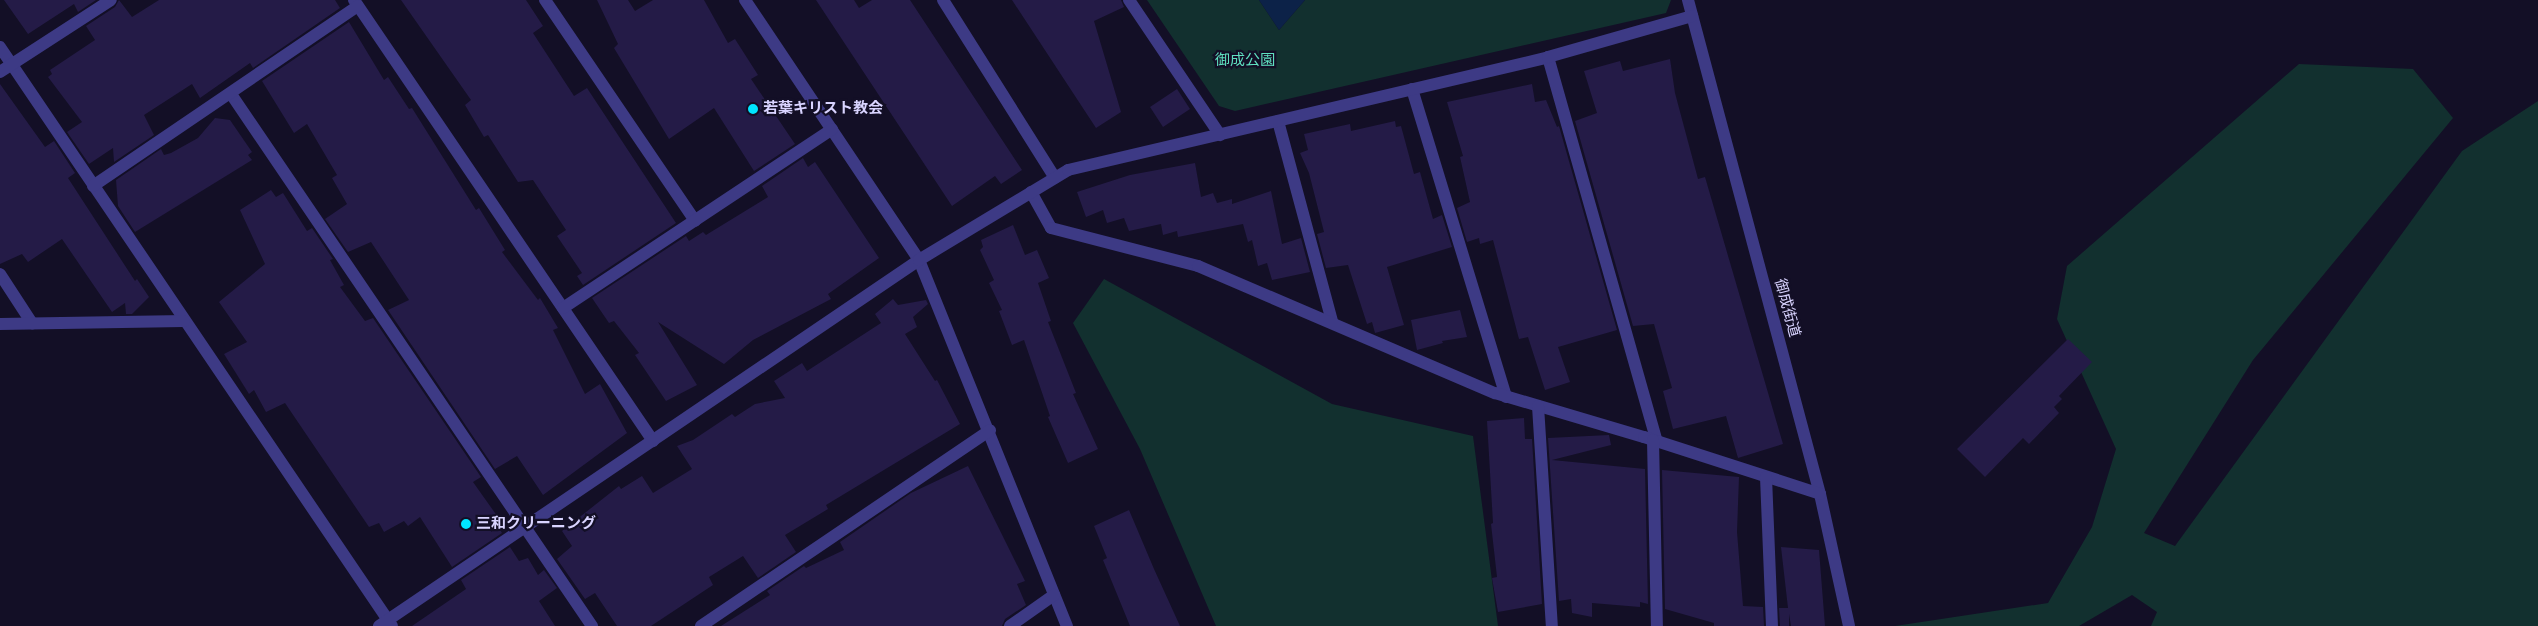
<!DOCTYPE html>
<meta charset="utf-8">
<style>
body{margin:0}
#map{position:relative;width:2538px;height:626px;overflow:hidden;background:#130f26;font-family:"Alegreya Sans","Noto Sans JP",sans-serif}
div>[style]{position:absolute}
.green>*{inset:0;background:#12302f}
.water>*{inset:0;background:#0c2248}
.building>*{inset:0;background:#241b47}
.minor>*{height:12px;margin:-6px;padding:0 6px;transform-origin:6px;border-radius:6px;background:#3d3a85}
.dots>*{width:14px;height:14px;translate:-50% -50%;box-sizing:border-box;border:2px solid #130f26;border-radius:50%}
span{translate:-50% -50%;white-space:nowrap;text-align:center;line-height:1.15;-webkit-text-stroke:4.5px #130f26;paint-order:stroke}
.park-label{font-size:15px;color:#5fe0c0}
.poi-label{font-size:15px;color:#d9d4ff;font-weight:700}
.left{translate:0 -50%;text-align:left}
.street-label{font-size:15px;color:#d9d4ff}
</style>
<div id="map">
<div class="green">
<div style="clip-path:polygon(1147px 0,1259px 0,1279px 30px,1305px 0,1671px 0,1666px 13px,1235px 111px,1219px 106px)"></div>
<div style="clip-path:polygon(2299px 64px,2413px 69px,2453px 118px,2253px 360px,2144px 533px,2175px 546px,2462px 151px,2538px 101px,2538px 626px,2151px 626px,2157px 612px,2132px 595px,2079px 626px,1895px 626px,2048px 603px,2092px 527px,2116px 449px,2057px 319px,2067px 266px)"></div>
<div style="clip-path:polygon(1104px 279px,1332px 404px,1473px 436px,1498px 626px,1216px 626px,1140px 449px,1073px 323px)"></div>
</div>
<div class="water">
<div style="clip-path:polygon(1259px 0,1305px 0,1279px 30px)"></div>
</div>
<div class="building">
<div style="clip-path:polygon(4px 0,96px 0,78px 12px,74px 4px,28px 34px)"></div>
<div style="clip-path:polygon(119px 0,132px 17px,159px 0,335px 0,340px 8px,253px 68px,250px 63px,200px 98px,192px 84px,144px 115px,154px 135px,114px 162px,113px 148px,89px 164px,67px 132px,82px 122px,48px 77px,52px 74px,50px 70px,95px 40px,86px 26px,115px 7px)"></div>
<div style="clip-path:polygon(401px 0,526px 0,543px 26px,533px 33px,574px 96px,587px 88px,676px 223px,583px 285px,577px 276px,582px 273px,557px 236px,566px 230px,533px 180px,518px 182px,488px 135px,484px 137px,465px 105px,471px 100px)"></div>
<div style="clip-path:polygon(597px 0,628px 0,635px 11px,653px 0,704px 0,728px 43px,735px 39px,758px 75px,751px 79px,795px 144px,754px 171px,714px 108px,669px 139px,614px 48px,618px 44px)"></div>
<div style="clip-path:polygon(816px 0,854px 0,859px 8px,872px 0,910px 0,1022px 170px,1001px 184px,995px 176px,952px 206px)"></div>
<div style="clip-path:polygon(1012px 0,1121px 0,1124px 7px,1094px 21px,1121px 112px,1096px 128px)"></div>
<div style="clip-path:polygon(349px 22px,384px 80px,388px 77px,409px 109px,412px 108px,476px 210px,479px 208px,505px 250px,502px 252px,538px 300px,540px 298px,558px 328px,553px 330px,585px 394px,600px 384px,627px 433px,543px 495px,517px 456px,495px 469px,388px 310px,409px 300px,371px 242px,348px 252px,325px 219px,347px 204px,332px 178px,337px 175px,307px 124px,294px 133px,262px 81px)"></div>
<div style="clip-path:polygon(1670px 59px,1675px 93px,1698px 179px,1705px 177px,1783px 444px,1738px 458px,1726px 416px,1673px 429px,1663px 391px,1672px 388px,1654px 324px,1633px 326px,1575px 121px,1597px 113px,1584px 71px,1620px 61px,1623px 71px)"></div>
<div style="clip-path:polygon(0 84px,45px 147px,54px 141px,75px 173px,68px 178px,135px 281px,137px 279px,149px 297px,132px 314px,126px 314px,125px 303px,112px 312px,62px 239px,28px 262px,22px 254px,0 264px)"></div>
<div style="clip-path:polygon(1532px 84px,1535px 102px,1546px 100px,1557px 127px,1559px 126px,1617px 330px,1558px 347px,1570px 382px,1545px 390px,1528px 337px,1519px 339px,1493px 240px,1480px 244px,1479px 238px,1467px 242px,1457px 208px,1470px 202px,1460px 157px,1463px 156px,1447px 102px)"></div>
<div style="clip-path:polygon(1177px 89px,1190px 109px,1163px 127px,1150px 107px)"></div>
<div style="clip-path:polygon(215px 118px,230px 120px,252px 152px,248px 155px,252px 160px,135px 232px,118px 206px,116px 180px,161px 149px,164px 155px,171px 153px,198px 138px)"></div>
<div style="clip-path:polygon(1395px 121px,1396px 127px,1401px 126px,1414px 174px,1420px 172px,1433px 219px,1442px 215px,1452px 247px,1387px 267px,1404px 325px,1375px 333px,1372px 322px,1367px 324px,1348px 265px,1326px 268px,1317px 234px,1324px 232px,1309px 173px,1300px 153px,1308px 150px,1304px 134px,1350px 124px,1351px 131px)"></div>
<div style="clip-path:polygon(803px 158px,808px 167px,815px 162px,879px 258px,828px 294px,831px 299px,753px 340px,724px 364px,658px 322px,697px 385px,666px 401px,635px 355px,639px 353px,614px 321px,609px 323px,592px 298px,686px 236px,689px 241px,703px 232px,706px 235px,768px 197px,762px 186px)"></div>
<div style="clip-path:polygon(1195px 163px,1201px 197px,1213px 193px,1217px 203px,1232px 199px,1232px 204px,1271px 191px,1282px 244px,1301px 238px,1310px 272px,1272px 280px,1267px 263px,1258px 266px,1252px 240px,1248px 242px,1243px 224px,1178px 237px,1177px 231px,1163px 235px,1161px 224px,1129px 231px,1124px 218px,1107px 223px,1103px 210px,1086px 217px,1077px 192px,1130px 175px)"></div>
<div style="clip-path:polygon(271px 190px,276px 197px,283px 193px,307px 231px,312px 228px,333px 259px,330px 260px,344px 285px,340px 287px,365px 321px,373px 318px,481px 477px,473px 482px,500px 520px,496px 523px,502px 533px,452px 567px,420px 517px,408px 526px,404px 521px,384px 532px,379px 523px,369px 527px,285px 403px,266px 412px,254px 390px,249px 394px,224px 354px,247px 342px,219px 302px,265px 264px,240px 210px)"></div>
<div style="clip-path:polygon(1013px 225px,1025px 255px,1037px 250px,1049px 278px,1038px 283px,1051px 321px,1048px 322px,1076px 393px,1073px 394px,1098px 449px,1068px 463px,1048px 417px,1050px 416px,1024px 340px,1012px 345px,999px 311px,1002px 310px,989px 283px,994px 280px,980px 250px,983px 247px,981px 240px)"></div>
<div style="clip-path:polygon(893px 299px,898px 305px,926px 300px,928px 304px,913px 317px,917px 327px,905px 334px,935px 381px,937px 380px,960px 424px,826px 505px,828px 509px,785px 535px,796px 552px,758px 578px,743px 556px,709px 577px,713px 585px,651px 626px,617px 626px,595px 593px,585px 599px,557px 559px,572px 546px,562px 531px,619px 486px,621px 489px,642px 476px,653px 493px,692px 469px,677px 446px,693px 440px,732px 414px,735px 417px,755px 404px,785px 398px,774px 381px,802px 363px,807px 371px,881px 323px,875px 314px)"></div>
<div style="clip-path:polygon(1460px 310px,1467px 337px,1442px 341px,1443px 343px,1417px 350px,1411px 320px)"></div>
<div style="clip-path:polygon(2068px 339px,2092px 362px,2059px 396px,2062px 399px,2054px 407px,2059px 413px,2029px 444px,2023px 438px,1985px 477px,1957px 449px)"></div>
<div style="clip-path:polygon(1524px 418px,1525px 439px,1532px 439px,1542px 604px,1498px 612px,1492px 578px,1497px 577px,1491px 524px,1493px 523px,1487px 421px)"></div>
<div style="clip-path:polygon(1609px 435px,1611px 445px,1552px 460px,1645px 469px,1648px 604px,1640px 602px,1640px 607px,1592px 603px,1592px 617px,1572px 613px,1571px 599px,1559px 601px,1548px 438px)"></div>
<div style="clip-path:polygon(968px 466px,1025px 581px,1017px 584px,1026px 605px,1005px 619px,1002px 626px,721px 626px,770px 595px,767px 591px,804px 566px,806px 568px,844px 550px,840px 542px,911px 493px)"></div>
<div style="clip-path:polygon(1662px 470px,1739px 477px,1737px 532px,1743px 606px,1763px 607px,1764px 626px,1714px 626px,1714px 623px,1665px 609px)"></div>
<div style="clip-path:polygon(1129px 510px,1154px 569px,1180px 626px,1130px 626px,1103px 560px,1107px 558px,1094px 526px)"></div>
<div style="clip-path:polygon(510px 547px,519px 561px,528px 558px,538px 575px,544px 570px,557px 588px,539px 601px,555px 626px,412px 626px,466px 589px,461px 580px)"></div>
<div style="clip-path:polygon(1781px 547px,1819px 550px,1825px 626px,1791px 626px,1789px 614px,1789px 626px,1780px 626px,1779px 608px,1788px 608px)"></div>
</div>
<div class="minor">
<div style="left:354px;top:0;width:533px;rotate:55.86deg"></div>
<div style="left:545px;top:0;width:267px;rotate:55.8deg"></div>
<div style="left:745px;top:0;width:313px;rotate:56.2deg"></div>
<div style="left:919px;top:260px;width:395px;rotate:68deg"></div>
<div style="left:943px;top:0;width:210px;rotate:57.8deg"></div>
<div style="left:1129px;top:0;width:163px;rotate:56deg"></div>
<div style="left:1688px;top:0;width:511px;rotate:75.04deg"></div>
<div style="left:1820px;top:494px;width:135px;rotate:77.6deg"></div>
<div style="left:0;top:47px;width:699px;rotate:55.9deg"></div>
<div style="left:1548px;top:57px;width:399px;rotate:74.2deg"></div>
<div style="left:0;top:72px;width:132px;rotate:-33deg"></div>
<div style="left:1412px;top:89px;width:322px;rotate:73deg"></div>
<div style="left:231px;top:94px;width:643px;rotate:55.84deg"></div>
<div style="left:1278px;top:121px;width:207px;rotate:74.9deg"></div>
<div style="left:93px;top:186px;width:320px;rotate:-34.2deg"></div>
<div style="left:1031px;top:192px;width:41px;rotate:60.9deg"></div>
<div style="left:1051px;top:228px;width:152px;rotate:14.5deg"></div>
<div style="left:1198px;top:266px;width:323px;rotate:23.2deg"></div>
<div style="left:1495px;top:393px;width:155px;rotate:16.5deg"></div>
<div style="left:1644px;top:437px;width:185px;rotate:17.9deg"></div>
<div style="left:0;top:274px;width:59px;rotate:56.9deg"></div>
<div style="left:563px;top:308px;width:323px;rotate:-33.6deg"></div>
<div style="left:0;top:324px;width:184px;rotate:-0.9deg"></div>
<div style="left:1538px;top:406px;width:220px;rotate:86.4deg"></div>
<div style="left:1653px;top:440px;width:186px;rotate:88.8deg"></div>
<div style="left:1766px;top:477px;width:149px;rotate:87.7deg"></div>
<div style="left:379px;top:626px;width:652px;rotate:-34.13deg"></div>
<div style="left:919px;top:260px;width:174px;rotate:-31.1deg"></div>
<div style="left:1068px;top:170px;width:493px;rotate:-13.2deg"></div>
<div style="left:1548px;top:57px;width:150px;rotate:-15.9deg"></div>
<div style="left:701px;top:626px;width:349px;rotate:-34.1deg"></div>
<div style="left:1010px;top:626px;width:54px;rotate:-35.2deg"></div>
</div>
<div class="dots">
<div style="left:753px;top:109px;background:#00e5ff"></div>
<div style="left:466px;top:524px;background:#00e5ff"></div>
</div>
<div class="park-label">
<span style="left:1245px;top:61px">御成公園</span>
</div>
<div class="poi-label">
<span class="left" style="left:763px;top:109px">若葉キリスト教会</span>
<span class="left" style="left:476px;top:524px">三和クリーニング</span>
</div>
<div class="street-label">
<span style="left:1787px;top:308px;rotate:75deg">御成街道</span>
</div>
</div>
